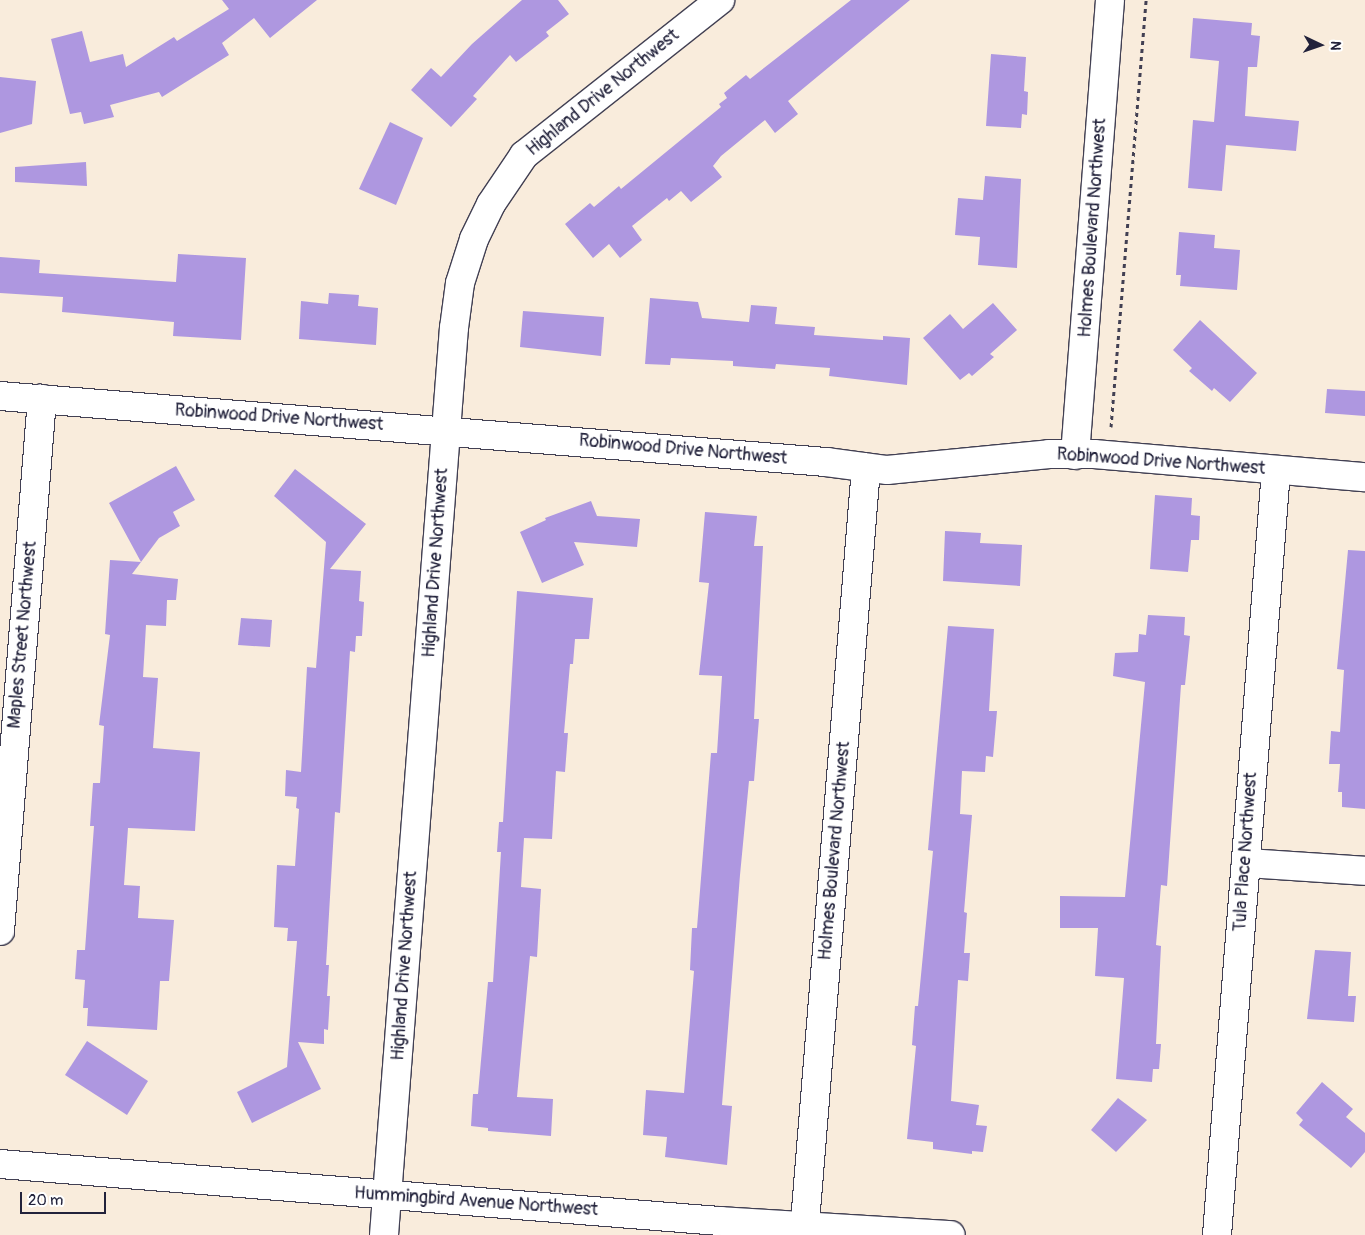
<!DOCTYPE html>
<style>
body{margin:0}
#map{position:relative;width:1365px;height:1235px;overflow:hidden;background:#f9ecdc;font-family:Pangolin,sans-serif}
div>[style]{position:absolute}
.building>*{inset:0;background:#ae97e0}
.path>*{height:3px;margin-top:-1.5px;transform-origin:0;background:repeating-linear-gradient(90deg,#424053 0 4px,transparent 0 8px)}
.roads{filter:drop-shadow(1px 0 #424053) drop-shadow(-1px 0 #424053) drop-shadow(0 1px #424053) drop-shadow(0 -1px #424053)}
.minor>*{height:28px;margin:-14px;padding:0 14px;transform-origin:14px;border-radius:14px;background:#fff}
.tertiary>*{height:28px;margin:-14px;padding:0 14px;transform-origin:14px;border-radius:14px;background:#fff}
span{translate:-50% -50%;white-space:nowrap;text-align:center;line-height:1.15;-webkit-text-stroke:5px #fff;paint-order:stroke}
.street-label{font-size:18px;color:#22223b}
.north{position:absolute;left:1295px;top:20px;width:50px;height:50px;-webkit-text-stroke:4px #fff;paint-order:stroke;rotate:93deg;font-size:14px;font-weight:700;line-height:20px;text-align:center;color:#22223b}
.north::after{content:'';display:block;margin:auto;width:18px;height:22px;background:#22223b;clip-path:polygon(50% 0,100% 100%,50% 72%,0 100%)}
.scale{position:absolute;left:20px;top:1192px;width:86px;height:22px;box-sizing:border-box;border:2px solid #22223b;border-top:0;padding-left:6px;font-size:15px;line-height:18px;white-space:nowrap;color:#22223b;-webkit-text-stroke:4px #fff;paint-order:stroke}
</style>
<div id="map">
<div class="building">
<div style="clip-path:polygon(222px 0,317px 0,270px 38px,254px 18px,222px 43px,229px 55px,162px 97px,159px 92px,110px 105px,114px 117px,84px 124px,81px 112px,70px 114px,51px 39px,82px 31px,90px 62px,123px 54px,126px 67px,174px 37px,177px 41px,229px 9px)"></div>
<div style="clip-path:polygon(522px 0,558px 0,569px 14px,546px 32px,549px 36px,516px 62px,510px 55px,473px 96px,477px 99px,451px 127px,411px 90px,431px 68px,441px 77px,472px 44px)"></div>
<div style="clip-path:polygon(851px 0,910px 0,788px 101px,798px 114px,775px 133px,765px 120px,721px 156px,713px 166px,722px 177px,691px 202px,681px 191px,669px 201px,667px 198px,632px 226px,642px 240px,620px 258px,609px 244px,593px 258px,565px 224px,590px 203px,594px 207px,619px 186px,621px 189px,721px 107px,719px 104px,727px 98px,724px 93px,746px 75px,750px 79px)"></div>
<div style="clip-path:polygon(1193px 18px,1252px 23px,1251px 35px,1260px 36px,1257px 67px,1248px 67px,1245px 116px,1299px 121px,1296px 151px,1226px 145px,1222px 191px,1188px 188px,1193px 120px,1214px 122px,1219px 61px,1190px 58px)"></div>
<div style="clip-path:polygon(991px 54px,1026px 57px,1024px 91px,1028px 92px,1027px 115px,1022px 114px,1021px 128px,986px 126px)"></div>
<div style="clip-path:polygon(0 77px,36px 81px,32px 124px,0 133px)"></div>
<div style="clip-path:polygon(390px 122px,423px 138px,396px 205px,359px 189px)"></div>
<div style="clip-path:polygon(86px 162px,87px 186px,15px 182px,15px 167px)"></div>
<div style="clip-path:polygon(985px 176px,1021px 179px,1017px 268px,978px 265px,980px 237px,955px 235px,958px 198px,983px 200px)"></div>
<div style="clip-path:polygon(1179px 232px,1215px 235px,1214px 248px,1240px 250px,1237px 290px,1180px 286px,1181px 275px,1176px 275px)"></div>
<div style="clip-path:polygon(178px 254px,246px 258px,241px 340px,173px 336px,174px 322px,62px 312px,63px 297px,0 293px,0 257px,40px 260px,39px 273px,176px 282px)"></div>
<div style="clip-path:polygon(329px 293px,359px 295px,358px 306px,378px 308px,376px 345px,299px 339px,301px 301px,328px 304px)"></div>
<div style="clip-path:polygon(650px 298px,698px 302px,702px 318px,749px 322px,751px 305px,777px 307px,775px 324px,815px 327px,814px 335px,883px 340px,883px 336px,910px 338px,907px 385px,829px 376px,830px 368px,776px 364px,775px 369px,733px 366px,733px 361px,671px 358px,670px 365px,645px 364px)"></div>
<div style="clip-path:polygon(993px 303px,1017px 330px,990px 354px,994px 357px,972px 376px,969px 373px,960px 380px,923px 338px,950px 314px,963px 329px)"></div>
<div style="clip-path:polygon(523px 311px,604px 317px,601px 356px,520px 347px)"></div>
<div style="clip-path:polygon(1200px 320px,1257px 373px,1230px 402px,1214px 388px,1212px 391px,1189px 371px,1192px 368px,1173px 350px)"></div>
<div style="clip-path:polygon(1327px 389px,1365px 391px,1365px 416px,1325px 413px)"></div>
<div style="clip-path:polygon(176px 466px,195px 500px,173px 512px,180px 526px,159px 538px,141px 562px,109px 503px)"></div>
<div style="clip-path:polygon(295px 469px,366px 524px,330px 569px,361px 571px,359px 601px,364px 602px,362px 636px,356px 636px,355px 652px,350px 651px,340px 813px,335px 812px,326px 965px,329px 965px,327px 996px,330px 996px,328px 1030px,324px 1029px,324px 1044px,298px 1042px,321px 1089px,252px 1123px,237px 1092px,287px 1067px,297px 941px,287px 941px,288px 928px,274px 927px,277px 865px,295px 866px,299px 809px,296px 808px,297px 797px,285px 796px,286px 770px,301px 772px,307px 667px,316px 668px,326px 542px,274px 496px)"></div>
<div style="clip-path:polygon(1155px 495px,1192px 498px,1191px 515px,1200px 516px,1199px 540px,1191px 540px,1188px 572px,1150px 569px)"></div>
<div style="clip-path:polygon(591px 501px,597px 516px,640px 519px,637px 547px,574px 542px,584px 565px,542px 583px,520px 532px,546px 520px,545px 518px)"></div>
<div style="clip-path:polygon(705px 512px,757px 516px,754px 546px,763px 546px,754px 719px,759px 719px,754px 781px,749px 781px,740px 875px,722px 1105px,732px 1106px,727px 1165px,665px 1157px,667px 1137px,643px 1135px,646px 1090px,684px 1093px,694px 971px,690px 970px,692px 928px,697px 928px,711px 753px,717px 753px,722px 676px,699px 675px,709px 583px,699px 582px)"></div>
<div style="clip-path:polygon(945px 531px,981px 533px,980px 543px,1022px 545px,1020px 586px,943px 581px)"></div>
<div style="clip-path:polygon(1348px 550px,1365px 551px,1365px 809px,1342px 807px,1342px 792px,1338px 792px,1340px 764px,1329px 764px,1331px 731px,1340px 732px,1344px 670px,1337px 669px)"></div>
<div style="clip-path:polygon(110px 560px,141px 562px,132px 574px,178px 579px,176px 600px,167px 600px,166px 626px,146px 625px,143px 677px,158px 678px,153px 748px,200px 752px,195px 831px,128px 828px,124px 885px,140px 886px,138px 918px,174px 920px,169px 981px,160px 981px,157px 1030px,87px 1026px,88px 1008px,83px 1008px,85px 980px,75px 979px,77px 950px,85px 950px,94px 826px,90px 826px,93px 783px,100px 783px,104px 726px,99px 725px,110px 635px,105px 634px)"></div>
<div style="clip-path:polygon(517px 591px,593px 598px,589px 639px,575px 639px,573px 664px,570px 664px,564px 733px,568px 733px,565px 772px,556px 771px,552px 839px,524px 838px,521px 887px,541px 889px,537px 957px,530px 956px,517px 1097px,553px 1099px,551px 1136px,488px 1131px,488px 1128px,471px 1126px,473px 1094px,478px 1094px,488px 982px,493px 982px,501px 852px,497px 852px,499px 822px,503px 822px)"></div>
<div style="clip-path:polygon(1148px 615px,1185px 617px,1184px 635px,1190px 636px,1185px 685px,1181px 685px,1167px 886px,1161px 885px,1156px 945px,1161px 946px,1156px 1044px,1161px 1044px,1159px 1069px,1153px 1069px,1152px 1082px,1116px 1079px,1124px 978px,1095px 976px,1098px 928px,1060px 928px,1060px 896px,1125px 897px,1145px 682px,1113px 676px,1115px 653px,1138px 652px,1139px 634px,1146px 635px)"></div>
<div style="clip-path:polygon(241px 618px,272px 620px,270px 647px,238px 645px)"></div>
<div style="clip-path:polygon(948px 626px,994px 629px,989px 711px,997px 711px,993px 757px,986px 756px,985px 772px,962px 771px,960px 814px,972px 815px,964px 912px,967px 913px,964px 953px,970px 953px,968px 981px,958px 980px,951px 1101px,979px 1105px,976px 1125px,987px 1126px,983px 1152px,972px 1151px,972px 1154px,933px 1149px,933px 1142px,907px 1139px,916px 1046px,912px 1045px,915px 1006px,918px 1006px,933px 851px,928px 850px)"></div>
<div style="clip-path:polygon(1315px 950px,1351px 952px,1348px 996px,1356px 996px,1354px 1022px,1307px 1019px)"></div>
<div style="clip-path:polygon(87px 1041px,148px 1081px,127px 1115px,65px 1075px)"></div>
<div style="clip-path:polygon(1322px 1082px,1353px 1109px,1346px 1117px,1365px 1133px,1365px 1152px,1351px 1168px,1299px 1125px,1303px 1120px,1296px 1113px)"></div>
<div style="clip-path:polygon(1118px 1098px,1147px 1120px,1116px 1152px,1091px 1130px)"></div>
</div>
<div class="path">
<div style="left:1111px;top:427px;width:428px;rotate:-85.3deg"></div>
</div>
<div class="roads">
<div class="minor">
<div style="left:0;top:396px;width:829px;rotate:4.57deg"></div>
<div style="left:826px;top:462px;width:62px;rotate:7.5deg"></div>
<div style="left:887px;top:470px;width:163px;rotate:-5.6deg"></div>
<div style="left:1049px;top:454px;width:45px"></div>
<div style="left:1094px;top:454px;width:272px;rotate:4.9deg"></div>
<div style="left:1246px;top:863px;width:119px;rotate:3.8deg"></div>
<div style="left:0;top:931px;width:534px;rotate:-85.49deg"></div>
<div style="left:0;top:1164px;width:722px;rotate:4.53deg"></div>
<div style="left:720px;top:1221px;width:231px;rotate:3.5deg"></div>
<div style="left:384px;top:1235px;width:910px;rotate:-85.59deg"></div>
<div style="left:454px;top:328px;width:45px;rotate:-82.4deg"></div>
<div style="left:460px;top:283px;width:46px;rotate:-72.3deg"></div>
<div style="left:474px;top:239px;width:39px;rotate:-64deg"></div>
<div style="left:491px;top:204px;width:59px;rotate:-56deg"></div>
<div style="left:524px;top:155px;width:250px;rotate:-38.3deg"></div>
<div style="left:804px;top:1235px;width:770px;rotate:-85.38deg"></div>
<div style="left:1217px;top:1235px;width:767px;rotate:-85.59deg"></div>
</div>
<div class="tertiary">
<div style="left:1075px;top:455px;width:456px;rotate:-85.6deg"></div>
</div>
</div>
<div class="street-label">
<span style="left:603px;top:93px;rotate:-39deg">Highland Drive Northwest</span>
<span style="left:1093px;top:228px;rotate:-86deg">Holmes Boulevard Northwest</span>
<span style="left:279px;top:418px;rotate:4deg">Robinwood Drive Northwest</span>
<span style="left:683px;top:450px;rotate:5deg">Robinwood Drive Northwest</span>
<span style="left:1161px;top:462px;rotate:4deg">Robinwood Drive Northwest</span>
<span style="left:436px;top:563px;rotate:-86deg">Highland Drive Northwest</span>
<span style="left:23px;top:635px;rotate:-85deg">Maples Street Northwest</span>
<span style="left:835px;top:851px;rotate:-85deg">Holmes Boulevard Northwest</span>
<span style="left:1246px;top:852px;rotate:-86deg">Tula Place Northwest</span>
<span style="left:405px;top:966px;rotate:-86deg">Highland Drive Northwest</span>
<span style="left:476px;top:1202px;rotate:4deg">Hummingbird Avenue Northwest</span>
</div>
<div class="north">N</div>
<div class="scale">20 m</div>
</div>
